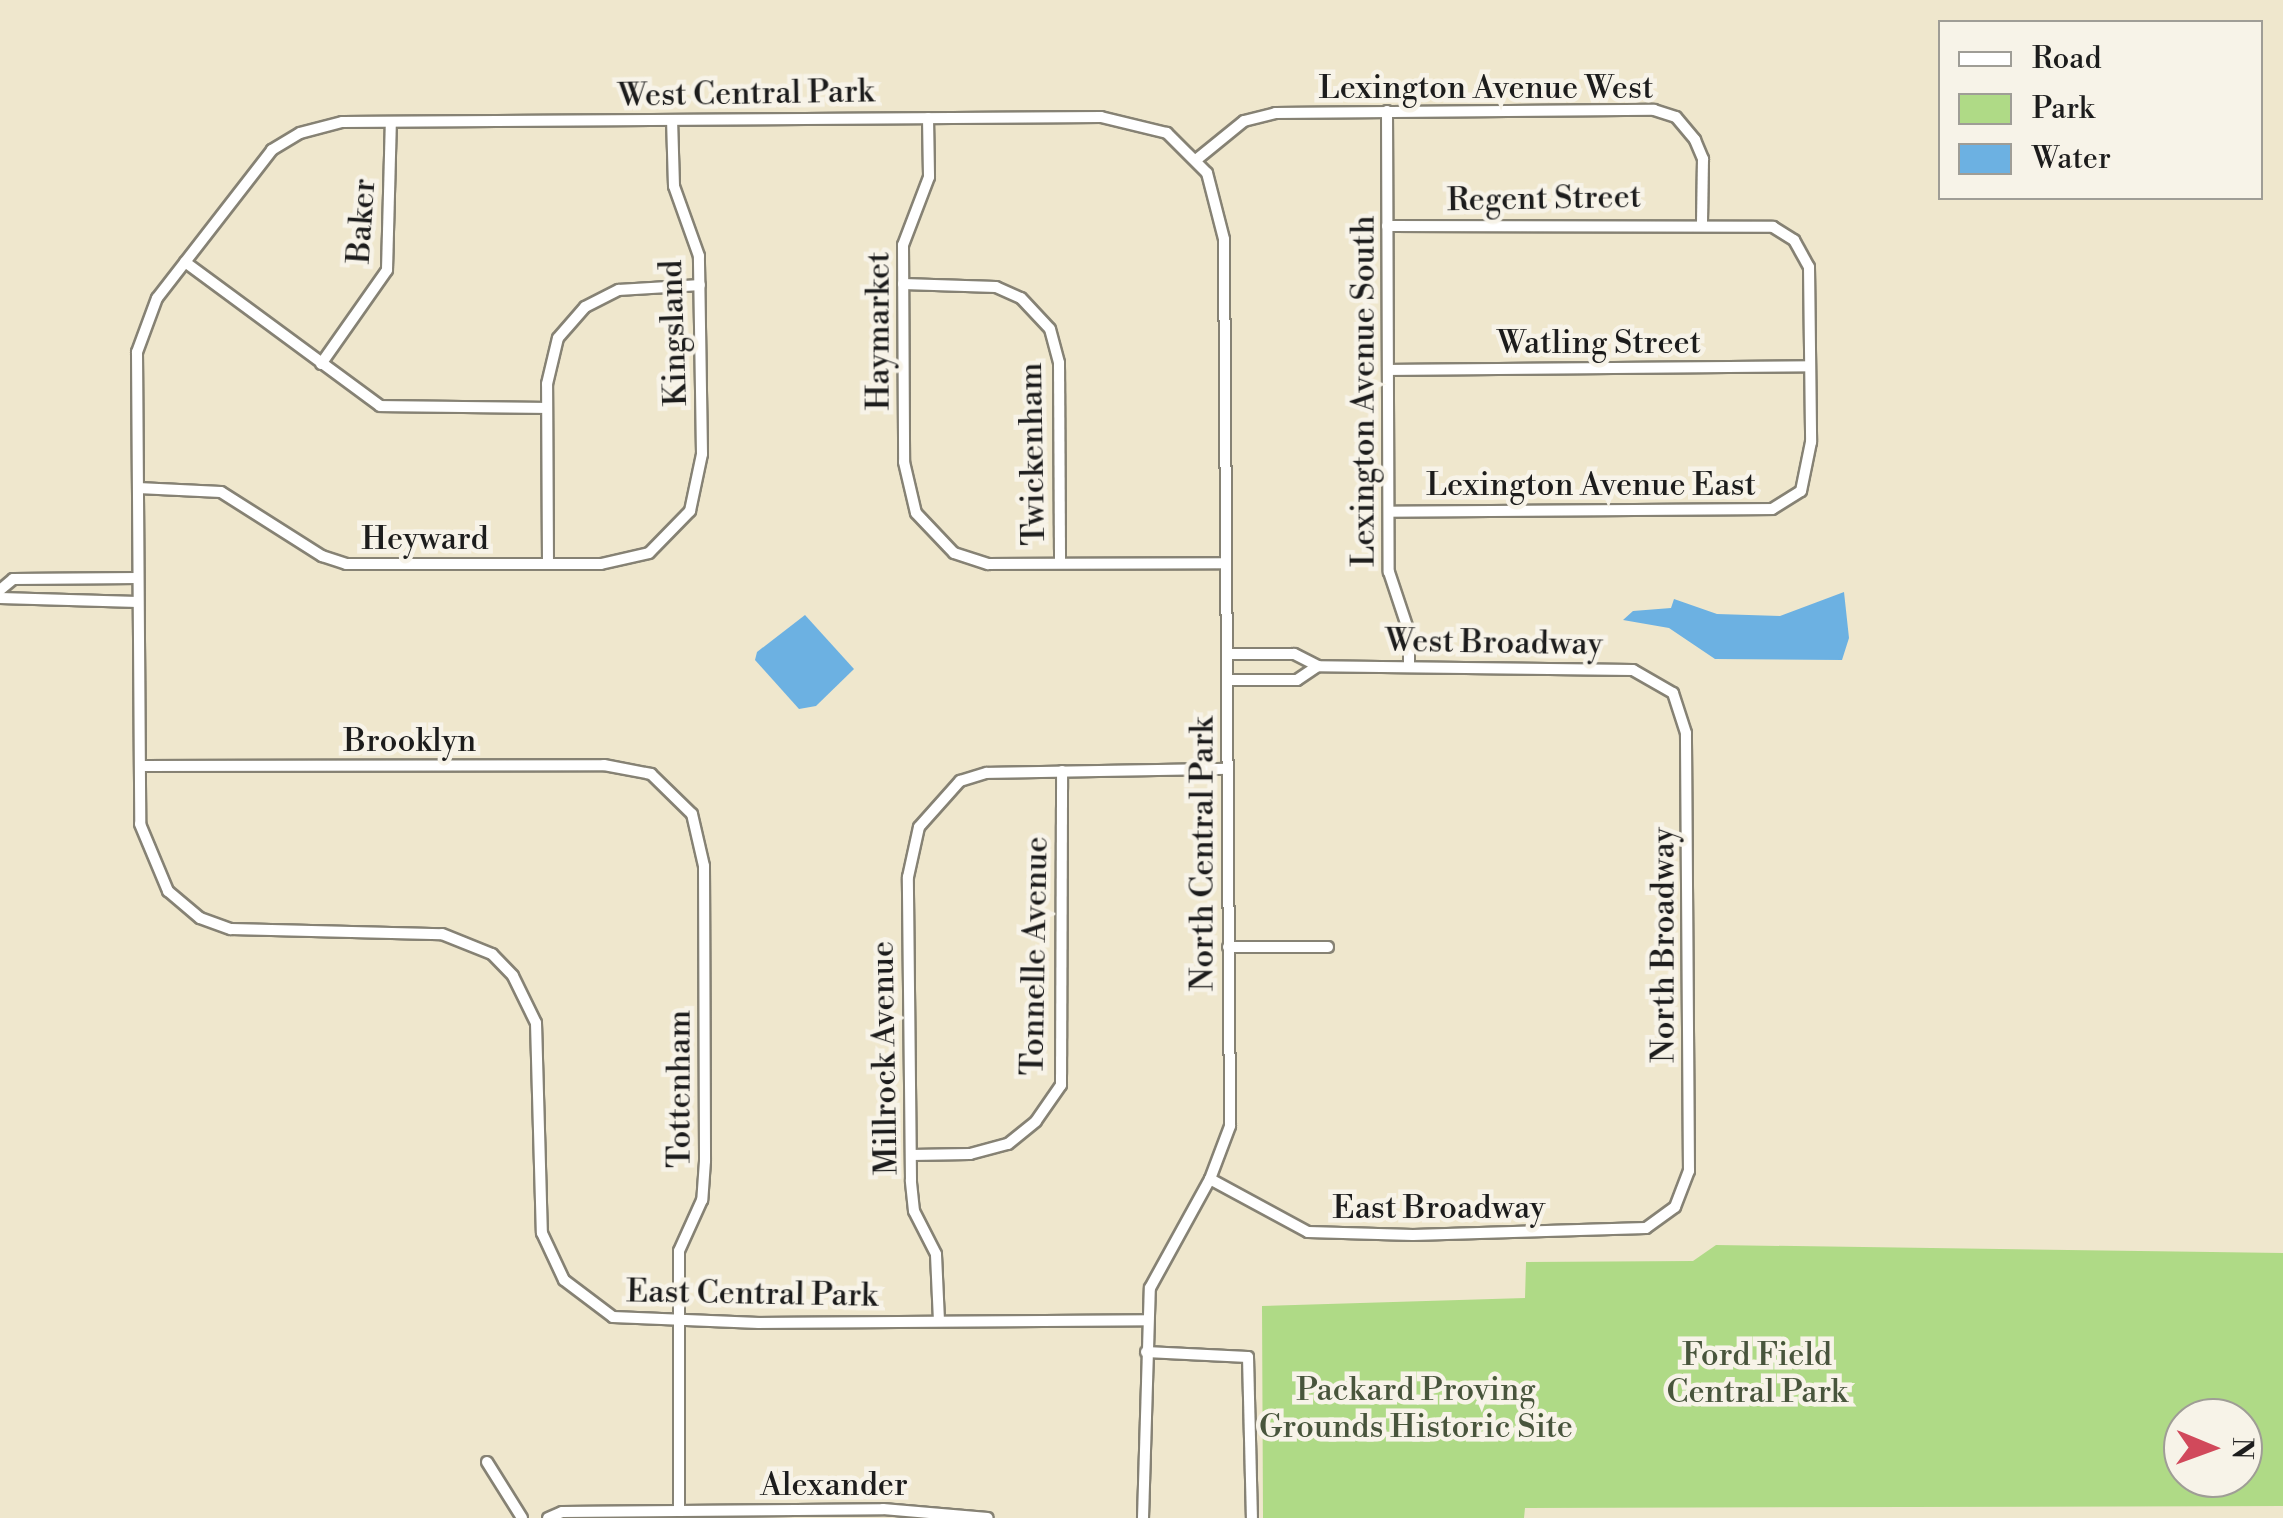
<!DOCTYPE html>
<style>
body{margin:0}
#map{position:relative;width:2283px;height:1518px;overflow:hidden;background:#efe7cd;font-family:"Libre Bodoni",serif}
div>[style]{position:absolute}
.green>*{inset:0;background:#afda86}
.water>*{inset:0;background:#6cb1e2}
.roads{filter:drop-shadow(2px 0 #868274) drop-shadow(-2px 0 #868274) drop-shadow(0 2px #868274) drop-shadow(0 -2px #868274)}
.street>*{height:10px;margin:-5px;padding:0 5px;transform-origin:5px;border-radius:5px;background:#fff}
span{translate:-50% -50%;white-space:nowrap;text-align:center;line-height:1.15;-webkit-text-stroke:9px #f7f3e8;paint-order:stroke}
.street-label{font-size:32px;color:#1c1c1c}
.park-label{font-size:32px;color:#48553c}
.legend{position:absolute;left:1938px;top:20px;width:325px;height:180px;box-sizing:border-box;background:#f7f3e8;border:2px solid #9f9d96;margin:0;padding:12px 18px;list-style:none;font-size:30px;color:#1c1c1c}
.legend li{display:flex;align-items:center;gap:20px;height:50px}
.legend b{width:50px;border:2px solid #9f9d96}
.north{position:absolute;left:2163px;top:1398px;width:100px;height:100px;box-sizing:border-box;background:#f7f3e8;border:2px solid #9f9d96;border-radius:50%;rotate:91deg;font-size:28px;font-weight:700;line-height:40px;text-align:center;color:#1c1c1c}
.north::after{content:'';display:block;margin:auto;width:35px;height:45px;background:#d1495b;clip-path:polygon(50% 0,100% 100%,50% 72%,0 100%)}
</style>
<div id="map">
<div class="green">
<div style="clip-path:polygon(evenodd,1716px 1245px,2283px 1253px,2283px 1506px,1525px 1508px,1524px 1518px,1263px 1518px,1262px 1306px,1525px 1298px,1526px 1262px,1693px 1261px,1716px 1245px,2183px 1418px,2243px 1418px,2243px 1478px,2183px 1478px,2183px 1418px)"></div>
</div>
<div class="water">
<div style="clip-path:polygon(1844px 592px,1849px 638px,1842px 660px,1715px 659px,1669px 628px,1623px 620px,1633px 611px,1671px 608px,1674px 599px,1717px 614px,1780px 616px)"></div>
<div style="clip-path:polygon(805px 615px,854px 669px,816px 706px,799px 709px,755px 660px,757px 652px)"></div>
</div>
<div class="roads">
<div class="street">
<div style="left:1387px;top:111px;width:461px;rotate:89.8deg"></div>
<div style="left:1389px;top:572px;width:63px;rotate:71.6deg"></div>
<div style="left:1409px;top:632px;width:34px;rotate:90deg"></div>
<div style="left:928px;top:118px;width:59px;rotate:89deg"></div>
<div style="left:929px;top:177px;width:73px;rotate:110.9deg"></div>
<div style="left:903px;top:245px;width:217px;rotate:89.7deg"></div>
<div style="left:904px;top:462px;width:52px;rotate:76.8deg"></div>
<div style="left:916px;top:513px;width:55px;rotate:46.5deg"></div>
<div style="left:954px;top:553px;width:36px;rotate:18deg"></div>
<div style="left:988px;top:564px;width:238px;rotate:-0.2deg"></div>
<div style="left:1196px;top:160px;width:62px;rotate:-39.1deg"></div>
<div style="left:1244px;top:121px;width:32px;rotate:-14deg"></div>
<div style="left:1275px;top:113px;width:379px;rotate:-0.5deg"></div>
<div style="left:1654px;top:110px;width:23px;rotate:18deg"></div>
<div style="left:1676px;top:117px;width:30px;rotate:50deg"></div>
<div style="left:1695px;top:140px;width:21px;rotate:67deg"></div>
<div style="left:1703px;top:159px;width:64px;rotate:90.9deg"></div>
<div style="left:1387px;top:226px;width:386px;rotate:0.1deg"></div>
<div style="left:1773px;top:227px;width:25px;rotate:32deg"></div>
<div style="left:1794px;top:240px;width:31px;rotate:61deg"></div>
<div style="left:1809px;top:267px;width:175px;rotate:89.3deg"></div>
<div style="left:1811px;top:442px;width:50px;rotate:101.5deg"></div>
<div style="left:1801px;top:491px;width:34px;rotate:148deg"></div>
<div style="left:1772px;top:509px;width:383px;rotate:179.6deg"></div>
<div style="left:185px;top:262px;width:242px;rotate:36.4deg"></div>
<div style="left:380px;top:406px;width:166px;rotate:0.7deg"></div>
<div style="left:903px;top:284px;width:93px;rotate:1.8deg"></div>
<div style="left:996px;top:287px;width:27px;rotate:24deg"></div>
<div style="left:1021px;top:298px;width:42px;rotate:46.9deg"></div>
<div style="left:1050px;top:329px;width:35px;rotate:75deg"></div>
<div style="left:1059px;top:363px;width:200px;rotate:89.7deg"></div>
<div style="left:321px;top:364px;width:115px;rotate:-54.9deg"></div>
<div style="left:387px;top:270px;width:148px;rotate:-88.5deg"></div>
<div style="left:1388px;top:370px;width:422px;rotate:-0.5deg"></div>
<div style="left:138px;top:488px;width:83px;rotate:2.8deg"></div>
<div style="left:221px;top:492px;width:120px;rotate:32.4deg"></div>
<div style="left:322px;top:556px;width:25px;rotate:18deg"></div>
<div style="left:346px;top:564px;width:255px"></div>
<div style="left:601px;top:564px;width:49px;rotate:-12.9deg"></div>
<div style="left:649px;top:553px;width:59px;rotate:-45.7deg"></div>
<div style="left:690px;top:511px;width:58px;rotate:-78.1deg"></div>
<div style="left:702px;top:454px;width:198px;rotate:-90.9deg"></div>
<div style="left:699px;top:256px;width:74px;rotate:-109.7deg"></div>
<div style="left:674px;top:186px;width:66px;rotate:-91.7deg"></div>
<div style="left:548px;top:563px;width:179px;rotate:-90.3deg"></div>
<div style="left:547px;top:384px;width:47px;rotate:-76.6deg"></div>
<div style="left:558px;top:338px;width:41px;rotate:-48.9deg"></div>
<div style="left:585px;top:307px;width:38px;rotate:-27deg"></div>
<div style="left:619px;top:290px;width:81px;rotate:-3.5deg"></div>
<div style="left:0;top:590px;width:17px;rotate:-40deg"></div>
<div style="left:13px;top:579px;width:125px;rotate:-0.5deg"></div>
<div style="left:0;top:598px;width:138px;rotate:1.7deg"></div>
<div style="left:1227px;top:680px;width:70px"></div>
<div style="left:1297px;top:680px;width:25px;rotate:-34deg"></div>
<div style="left:140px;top:766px;width:464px;rotate:-0.1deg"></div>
<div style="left:604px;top:765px;width:48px;rotate:10.8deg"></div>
<div style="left:651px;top:774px;width:57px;rotate:44.3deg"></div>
<div style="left:692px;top:814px;width:53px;rotate:77deg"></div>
<div style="left:704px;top:866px;width:295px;rotate:89.8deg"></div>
<div style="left:705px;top:1161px;width:39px;rotate:94deg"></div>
<div style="left:702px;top:1200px;width:56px;rotate:114.3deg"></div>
<div style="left:679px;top:1251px;width:258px;rotate:90deg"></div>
<div style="left:1228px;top:947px;width:100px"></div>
<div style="left:911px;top:1155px;width:59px;rotate:-1deg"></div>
<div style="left:970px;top:1154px;width:39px;rotate:-15deg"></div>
<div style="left:1008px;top:1144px;width:36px;rotate:-39deg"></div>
<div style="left:1036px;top:1121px;width:44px;rotate:-55.2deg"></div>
<div style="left:1061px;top:1085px;width:314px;rotate:-89.8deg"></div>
<div style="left:1210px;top:1179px;width:111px;rotate:28.4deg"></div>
<div style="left:1308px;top:1232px;width:105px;rotate:1.6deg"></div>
<div style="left:1413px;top:1235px;width:233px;rotate:-1.7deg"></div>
<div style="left:1646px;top:1228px;width:36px;rotate:-36deg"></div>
<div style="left:1675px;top:1207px;width:39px;rotate:-69deg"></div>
<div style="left:1689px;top:1171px;width:438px;rotate:-90.4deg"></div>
<div style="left:1686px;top:733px;width:42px;rotate:-108deg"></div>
<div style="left:1673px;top:693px;width:46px;rotate:-150.1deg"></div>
<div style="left:1633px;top:670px;width:315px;rotate:-179.3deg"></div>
<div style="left:1318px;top:666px;width:27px;rotate:-153deg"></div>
<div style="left:1294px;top:654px;width:67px;rotate:180deg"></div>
<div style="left:939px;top:1321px;width:67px;rotate:-92.6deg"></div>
<div style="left:936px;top:1254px;width:48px;rotate:-117.1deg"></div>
<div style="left:914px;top:1211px;width:31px;rotate:-96deg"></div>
<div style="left:911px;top:1180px;width:303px;rotate:-90.6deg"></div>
<div style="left:908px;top:877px;width:51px;rotate:-77.6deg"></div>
<div style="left:919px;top:827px;width:62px;rotate:-48.3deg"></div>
<div style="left:960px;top:781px;width:28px;rotate:-17deg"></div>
<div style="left:987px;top:773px;width:239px;rotate:-1deg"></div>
<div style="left:1146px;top:1352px;width:102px;rotate:2.8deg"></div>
<div style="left:1248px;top:1357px;width:161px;rotate:88.6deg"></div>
<div style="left:487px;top:1462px;width:66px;rotate:58deg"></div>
<div style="left:548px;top:1518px;width:15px;rotate:-23deg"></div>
<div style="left:562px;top:1512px;width:321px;rotate:-0.5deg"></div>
<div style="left:883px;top:1509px;width:105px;rotate:4.9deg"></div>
<div style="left:1143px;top:1518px;width:230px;rotate:-88.3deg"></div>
<div style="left:1150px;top:1288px;width:124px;rotate:-61.2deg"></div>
<div style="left:1210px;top:1179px;width:57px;rotate:-69.3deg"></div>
<div style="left:1230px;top:1126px;width:887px;rotate:-90.39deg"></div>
<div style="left:1224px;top:239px;width:68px;rotate:-104.4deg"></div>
<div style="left:1207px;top:173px;width:57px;rotate:-135deg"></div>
<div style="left:1167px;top:133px;width:68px;rotate:-166.4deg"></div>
<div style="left:1101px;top:117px;width:759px;rotate:179.62deg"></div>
<div style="left:342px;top:122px;width:43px;rotate:165.3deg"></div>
<div style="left:300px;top:133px;width:33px;rotate:149deg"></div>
<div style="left:272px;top:150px;width:187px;rotate:127.8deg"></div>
<div style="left:157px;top:298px;width:58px;rotate:110.3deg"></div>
<div style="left:137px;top:352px;width:472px;rotate:89.6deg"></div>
<div style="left:140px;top:824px;width:73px;rotate:67.3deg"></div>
<div style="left:168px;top:891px;width:42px;rotate:40.2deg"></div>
<div style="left:200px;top:918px;width:33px;rotate:20deg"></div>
<div style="left:231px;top:929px;width:211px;rotate:1.4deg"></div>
<div style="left:442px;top:934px;width:54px;rotate:21.8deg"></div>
<div style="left:492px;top:954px;width:30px;rotate:46deg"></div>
<div style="left:513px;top:976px;width:52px;rotate:63.9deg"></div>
<div style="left:536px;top:1023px;width:210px;rotate:88.4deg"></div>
<div style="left:542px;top:1233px;width:52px;rotate:64.9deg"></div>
<div style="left:564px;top:1280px;width:61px;rotate:37.1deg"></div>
<div style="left:613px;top:1317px;width:146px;rotate:2.4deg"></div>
<div style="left:759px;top:1323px;width:388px;rotate:-0.4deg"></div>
</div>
</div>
<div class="street-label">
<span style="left:1486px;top:88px">Lexington Avenue West</span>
<span style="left:746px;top:94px;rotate:-1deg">West Central Park</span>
<span style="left:1544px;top:199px;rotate:-1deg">Regent Street</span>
<span style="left:362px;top:221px;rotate:-86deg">Baker</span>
<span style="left:879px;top:331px;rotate:-90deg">Haymarket</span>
<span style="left:674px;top:333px;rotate:-92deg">Kingsland</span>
<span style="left:1599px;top:343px">Watling Street</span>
<span style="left:1364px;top:391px;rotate:-90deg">Lexington Avenue South</span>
<span style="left:1033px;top:454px;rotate:-91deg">Twickenham</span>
<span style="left:1591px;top:485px">Lexington Avenue East</span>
<span style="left:425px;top:539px">Heyward</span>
<span style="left:1494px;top:643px;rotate:1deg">West Broadway</span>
<span style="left:410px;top:741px">Brooklyn</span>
<span style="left:1203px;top:854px;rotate:-90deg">North Central Park</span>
<span style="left:1664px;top:945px;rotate:-90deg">North Broadway</span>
<span style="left:1035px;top:956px;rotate:-89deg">Tonnelle Avenue</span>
<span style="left:885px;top:1058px;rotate:-91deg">Millrock Avenue</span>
<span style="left:680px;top:1089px;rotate:-90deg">Tottenham</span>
<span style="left:1439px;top:1208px">East Broadway</span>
<span style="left:752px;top:1294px;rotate:1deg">East Central Park</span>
<span style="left:834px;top:1485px">Alexander</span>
</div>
<div class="park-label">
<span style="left:1757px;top:1374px">Ford Field<br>Central Park</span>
<span style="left:1416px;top:1409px">Packard Proving<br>Grounds Historic Site</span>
</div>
<ul class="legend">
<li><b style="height:12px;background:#fff"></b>Road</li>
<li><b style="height:28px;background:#afda86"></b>Park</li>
<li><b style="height:28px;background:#6cb1e2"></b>Water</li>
</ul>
<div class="north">N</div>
</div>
